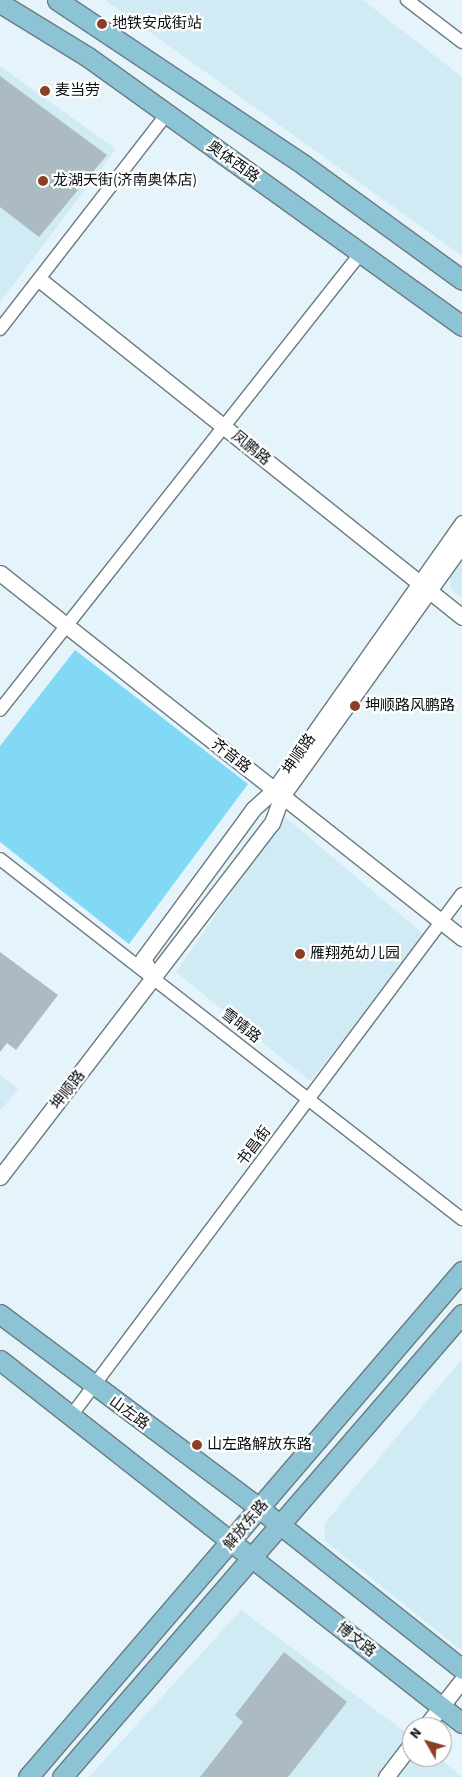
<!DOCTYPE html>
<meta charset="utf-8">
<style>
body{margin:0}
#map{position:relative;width:462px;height:1777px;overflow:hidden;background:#e4f4fa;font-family:"Source Sans 3","Noto Sans SC",sans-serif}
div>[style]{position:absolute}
.built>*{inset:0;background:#d1ebf4}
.green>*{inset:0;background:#82d9f5}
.building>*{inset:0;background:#abbbc1}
.roads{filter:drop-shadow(1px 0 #6c7b80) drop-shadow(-1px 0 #6c7b80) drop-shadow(0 1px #6c7b80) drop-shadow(0 -1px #6c7b80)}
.minor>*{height:12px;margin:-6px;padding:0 6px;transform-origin:6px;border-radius:6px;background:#fff}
.tertiary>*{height:15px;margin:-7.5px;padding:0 7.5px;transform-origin:7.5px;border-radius:7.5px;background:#fff}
.primary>*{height:19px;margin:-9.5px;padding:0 9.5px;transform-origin:9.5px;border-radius:9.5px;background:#8cc4d5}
.dots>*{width:14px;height:14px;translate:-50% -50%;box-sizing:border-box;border:2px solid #fefefe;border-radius:50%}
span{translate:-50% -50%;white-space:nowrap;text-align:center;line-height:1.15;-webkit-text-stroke:4.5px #fefefe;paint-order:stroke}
.poi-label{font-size:15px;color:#0a1012}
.left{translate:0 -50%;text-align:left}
.street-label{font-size:15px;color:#0a1012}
.north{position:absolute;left:402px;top:1717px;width:50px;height:50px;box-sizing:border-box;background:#fefefe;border:1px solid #9c9fa0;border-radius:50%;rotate:308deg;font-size:14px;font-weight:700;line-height:20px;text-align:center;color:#0a1012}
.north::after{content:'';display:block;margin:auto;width:18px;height:22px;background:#894024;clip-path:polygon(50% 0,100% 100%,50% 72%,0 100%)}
</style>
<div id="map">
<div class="built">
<div style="clip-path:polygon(105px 0,363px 0,462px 77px,462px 256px)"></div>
<div style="clip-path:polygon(0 66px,116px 149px,0 302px)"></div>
<div style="clip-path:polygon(462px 559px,462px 598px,451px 589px,450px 576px)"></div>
<div style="clip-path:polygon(284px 816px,427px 937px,310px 1081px,176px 972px)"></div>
<div style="clip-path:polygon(0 1075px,18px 1089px,0 1111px)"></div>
<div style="clip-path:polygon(462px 1359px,462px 1651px,324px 1540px,325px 1523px)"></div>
<div style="clip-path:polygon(241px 1610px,412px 1737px,412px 1757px,438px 1757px,462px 1777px,89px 1777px)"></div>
</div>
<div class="green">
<div style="clip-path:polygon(75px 650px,248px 784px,129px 944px,0 842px,0 746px)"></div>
</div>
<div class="building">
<div style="clip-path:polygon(0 76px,107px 155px,39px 237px,0 207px)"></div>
<div style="clip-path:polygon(0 952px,58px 995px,16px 1050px,7px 1043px,0 1052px)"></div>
<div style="clip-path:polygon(284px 1652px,347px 1702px,288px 1777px,200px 1777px,243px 1722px,235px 1715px)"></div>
</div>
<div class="roads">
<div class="minor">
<div style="left:407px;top:0;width:69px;rotate:37.4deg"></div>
<div style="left:0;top:329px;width:271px;rotate:-52.2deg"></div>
<div style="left:0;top:710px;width:581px;rotate:-51.71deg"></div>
<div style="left:0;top:859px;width:586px;rotate:37.93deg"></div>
<div style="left:71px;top:1416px;width:652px;rotate:-53.17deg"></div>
</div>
<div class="tertiary">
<div style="left:40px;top:280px;width:540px;rotate:38.61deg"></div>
<div style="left:0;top:573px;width:589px;rotate:38.31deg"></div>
<div style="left:155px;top:980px;width:24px;rotate:-120deg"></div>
<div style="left:143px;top:959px;width:186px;rotate:-53.7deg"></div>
<div style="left:253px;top:809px;width:28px;rotate:-42deg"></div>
<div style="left:274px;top:790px;width:327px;rotate:-54.8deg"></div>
<div style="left:0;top:1177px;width:446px;rotate:-52.5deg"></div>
<div style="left:272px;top:823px;width:29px;rotate:-70deg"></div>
<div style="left:282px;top:796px;width:309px;rotate:-54.4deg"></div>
<div style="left:425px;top:1727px;width:60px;rotate:-51.8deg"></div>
<div style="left:386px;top:1777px;width:43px;rotate:-52.6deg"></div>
</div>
<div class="primary">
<div style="left:57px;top:0;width:297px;rotate:33.7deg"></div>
<div style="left:304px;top:165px;width:195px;rotate:36deg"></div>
<div style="left:0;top:3px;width:103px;rotate:31.5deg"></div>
<div style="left:88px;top:57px;width:461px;rotate:35.7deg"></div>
<div style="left:0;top:1314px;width:324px;rotate:36.8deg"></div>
<div style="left:259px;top:1508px;width:259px;rotate:38.4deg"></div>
<div style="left:0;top:1360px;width:588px;rotate:38.16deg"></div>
<div style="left:28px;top:1777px;width:667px;rotate:-49.38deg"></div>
<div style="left:62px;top:1777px;width:612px;rotate:-49.18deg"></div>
</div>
</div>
<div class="dots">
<div style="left:102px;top:24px;background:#894024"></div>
<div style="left:45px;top:91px;background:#894024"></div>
<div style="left:43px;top:181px;background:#894024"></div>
<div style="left:355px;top:706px;background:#894024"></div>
<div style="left:300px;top:954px;background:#894024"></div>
<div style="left:197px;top:1445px;background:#894024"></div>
</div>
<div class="poi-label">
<span class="left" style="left:112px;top:24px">地铁安成街站</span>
<span class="left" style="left:55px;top:91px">麦当劳</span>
<span class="left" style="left:53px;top:181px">龙湖天街(济南奥体店)</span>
<span class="left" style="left:365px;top:706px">坤顺路风鹏路</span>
<span class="left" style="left:310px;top:954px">雁翔苑幼儿园</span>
<span class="left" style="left:207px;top:1445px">山左路解放东路</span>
</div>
<div class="street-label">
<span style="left:233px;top:162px;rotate:35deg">奥体西路</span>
<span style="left:251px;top:448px;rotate:39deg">凤鹏路</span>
<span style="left:299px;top:754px;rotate:-55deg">坤顺路</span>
<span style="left:231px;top:756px;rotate:38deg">齐音路</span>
<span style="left:241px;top:1026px;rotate:38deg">雪晴路</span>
<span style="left:68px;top:1090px;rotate:-52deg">坤顺路</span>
<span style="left:254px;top:1146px;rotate:-53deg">书昌街</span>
<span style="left:129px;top:1413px;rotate:36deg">山左路</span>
<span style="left:246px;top:1525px;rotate:-50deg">解放东路</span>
<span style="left:356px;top:1640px;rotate:38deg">博文路</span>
</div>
<div class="north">N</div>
</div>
